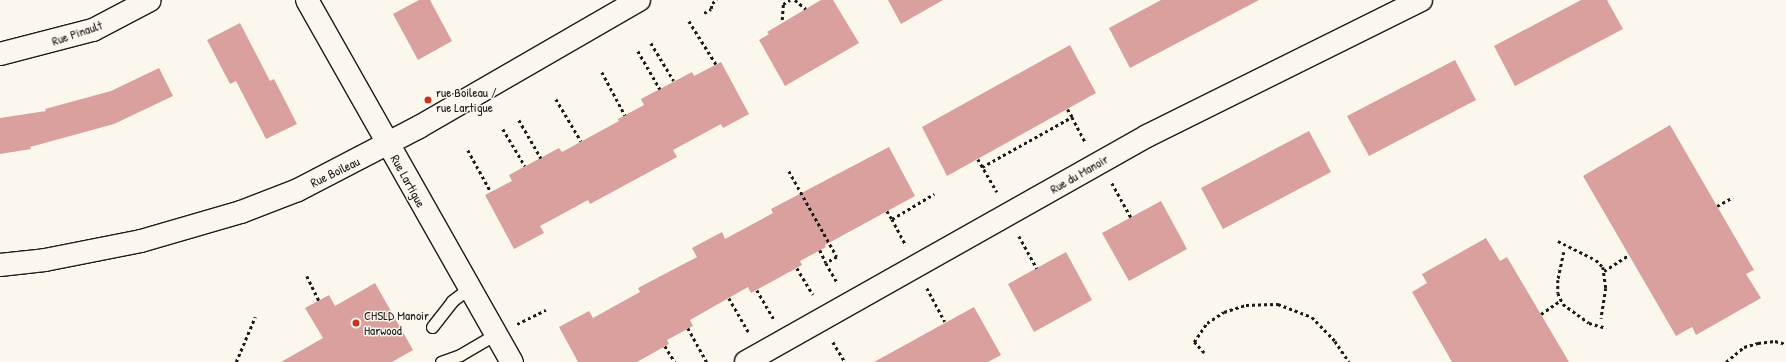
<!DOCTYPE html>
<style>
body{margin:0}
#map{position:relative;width:1786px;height:362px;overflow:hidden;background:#fbf7ec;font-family:"Patrick Hand",sans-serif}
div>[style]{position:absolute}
.building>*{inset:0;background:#daa09d}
.path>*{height:2.5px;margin-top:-1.25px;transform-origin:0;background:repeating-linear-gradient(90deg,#1c1c1c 0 3px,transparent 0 6px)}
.roads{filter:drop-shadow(1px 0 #1c1c1c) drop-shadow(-1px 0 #1c1c1c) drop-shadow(0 1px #1c1c1c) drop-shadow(0 -1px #1c1c1c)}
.lane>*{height:11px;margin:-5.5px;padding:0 5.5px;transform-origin:5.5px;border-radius:5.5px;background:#fbf7ec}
.street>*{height:22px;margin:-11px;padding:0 11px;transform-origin:11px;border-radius:11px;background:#fbf7ec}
.secondary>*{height:22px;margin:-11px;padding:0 11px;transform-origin:11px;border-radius:11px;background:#fbf7ec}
.dots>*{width:11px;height:11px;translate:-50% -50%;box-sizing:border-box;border:2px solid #fbf7ec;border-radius:50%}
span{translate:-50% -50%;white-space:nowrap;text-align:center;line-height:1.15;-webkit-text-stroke:3px #fbf7ec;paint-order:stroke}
.street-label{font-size:13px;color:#1c1c1c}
.poi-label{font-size:13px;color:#1c1c1c}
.left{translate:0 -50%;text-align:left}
</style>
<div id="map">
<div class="building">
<div style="clip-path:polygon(419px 0,430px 0,452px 41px,418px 60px,393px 14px)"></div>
<div style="clip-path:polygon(821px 0,833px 0,859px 43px,785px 86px,759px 40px,769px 34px,767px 32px)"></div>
<div style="clip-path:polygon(888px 0,943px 0,901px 24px)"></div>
<div style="clip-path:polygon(1161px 0,1259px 0,1130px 68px,1109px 28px)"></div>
<div style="clip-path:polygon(1581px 0,1607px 0,1623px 29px,1515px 86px,1494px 46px)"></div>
<div style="clip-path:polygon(240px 23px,270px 81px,274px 79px,297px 124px,266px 139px,236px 81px,230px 84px,207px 40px)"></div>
<div style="clip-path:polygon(1070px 45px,1096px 93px,947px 176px,922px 127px)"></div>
<div style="clip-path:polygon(1455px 60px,1476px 100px,1369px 156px,1347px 116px)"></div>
<div style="clip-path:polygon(721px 62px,749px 114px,723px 128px,721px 124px,673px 150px,677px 157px,590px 204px,588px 200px,540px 226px,544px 233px,514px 249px,485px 195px,512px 181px,509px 175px,559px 148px,562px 152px,619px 121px,618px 119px,644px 105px,641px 99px,692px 72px,694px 76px)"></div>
<div style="clip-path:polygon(159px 68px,173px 96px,114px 124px,30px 147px,31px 149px,0 154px,0 118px,46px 111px,45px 109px,111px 91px)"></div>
<div style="clip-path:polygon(1670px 125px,1754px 270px,1746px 274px,1761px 298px,1696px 335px,1692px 327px,1676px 336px,1583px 176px)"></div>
<div style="clip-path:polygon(1309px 131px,1331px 172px,1223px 229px,1201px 188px)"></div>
<div style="clip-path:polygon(889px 147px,915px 196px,825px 245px,826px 247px,800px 261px,802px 265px,751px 293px,748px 287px,690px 320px,693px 326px,667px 340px,669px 344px,637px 362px,578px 362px,559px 327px,589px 311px,593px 318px,640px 292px,638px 288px,697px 257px,692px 248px,722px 232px,725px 239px,773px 213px,771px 209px)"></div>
<div style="clip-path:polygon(1161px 201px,1187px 249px,1129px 281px,1102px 233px)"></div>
<div style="clip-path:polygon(1486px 238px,1500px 261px,1507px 257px,1569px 362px,1452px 362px,1412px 292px,1427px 283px,1422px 274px)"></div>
<div style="clip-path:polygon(1066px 252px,1092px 300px,1034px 332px,1008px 284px)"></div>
<div style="clip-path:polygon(375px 283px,413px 350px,392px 362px,281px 362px,323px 338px,305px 308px,329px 295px,335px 306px)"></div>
<div style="clip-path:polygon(974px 307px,1001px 355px,988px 362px,874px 362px)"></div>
</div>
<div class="path">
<div style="left:795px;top:0;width:14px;rotate:39deg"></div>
<div style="left:704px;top:13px;width:8px;rotate:-30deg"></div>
<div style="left:711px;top:9px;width:6px;rotate:-81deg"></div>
<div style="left:712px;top:3px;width:6px;rotate:-31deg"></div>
<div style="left:782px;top:20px;width:16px;rotate:-86deg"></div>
<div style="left:783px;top:4px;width:8px;rotate:-30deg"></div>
<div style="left:689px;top:21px;width:51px;rotate:57.9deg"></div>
<div style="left:651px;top:43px;width:44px;rotate:58.8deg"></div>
<div style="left:638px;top:51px;width:44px;rotate:59.9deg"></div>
<div style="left:602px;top:72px;width:49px;rotate:61.9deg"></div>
<div style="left:556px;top:99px;width:49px;rotate:59.2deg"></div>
<div style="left:1072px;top:117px;width:30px;rotate:62deg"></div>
<div style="left:519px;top:120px;width:44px;rotate:59.9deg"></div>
<div style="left:503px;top:129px;width:43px;rotate:59.3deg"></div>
<div style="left:468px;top:150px;width:48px;rotate:61.3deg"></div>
<div style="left:978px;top:159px;width:38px;rotate:60deg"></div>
<div style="left:982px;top:167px;width:103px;rotate:-29.1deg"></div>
<div style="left:1072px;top:117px;width:9px;rotate:-122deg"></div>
<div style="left:789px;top:171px;width:98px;rotate:60.8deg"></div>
<div style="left:837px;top:257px;width:13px;rotate:151deg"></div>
<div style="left:826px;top:263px;width:22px;rotate:60deg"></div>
<div style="left:1112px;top:183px;width:39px;rotate:61deg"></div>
<div style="left:1717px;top:206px;width:18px;rotate:-29deg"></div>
<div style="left:887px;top:211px;width:9px;rotate:58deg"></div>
<div style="left:892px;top:219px;width:49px;rotate:-30.8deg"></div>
<div style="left:892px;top:219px;width:30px;rotate:62deg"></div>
<div style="left:1019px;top:236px;width:37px;rotate:61deg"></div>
<div style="left:1558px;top:241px;width:42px;rotate:26.6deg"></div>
<div style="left:1596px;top:260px;width:10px;rotate:45deg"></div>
<div style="left:1603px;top:267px;width:21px;rotate:82deg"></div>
<div style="left:1606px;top:288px;width:31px;rotate:99deg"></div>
<div style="left:820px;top:250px;width:14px;rotate:65deg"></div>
<div style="left:1564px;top:252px;width:29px;rotate:102deg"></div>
<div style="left:1558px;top:280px;width:13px;rotate:90deg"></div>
<div style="left:1558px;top:293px;width:12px;rotate:66deg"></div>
<div style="left:1563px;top:304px;width:32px;rotate:36deg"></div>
<div style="left:1589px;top:323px;width:18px;rotate:16deg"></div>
<div style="left:797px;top:268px;width:31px;rotate:59deg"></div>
<div style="left:1604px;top:271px;width:30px;rotate:-33deg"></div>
<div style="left:307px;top:276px;width:28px;rotate:64deg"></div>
<div style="left:927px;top:288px;width:38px;rotate:62deg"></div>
<div style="left:757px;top:290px;width:34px;rotate:60deg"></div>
<div style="left:729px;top:298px;width:39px;rotate:60deg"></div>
<div style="left:1541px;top:314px;width:24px;rotate:-35deg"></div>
<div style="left:517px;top:324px;width:32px;rotate:-26deg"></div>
<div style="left:688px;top:328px;width:39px;rotate:61deg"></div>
<div style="left:833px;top:342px;width:23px;rotate:59deg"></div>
<div style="left:665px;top:346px;width:19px;rotate:58deg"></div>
<div style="left:1204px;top:353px;width:15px;rotate:-132deg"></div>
<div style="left:1194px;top:342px;width:23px;rotate:-56deg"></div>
<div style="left:1207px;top:323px;width:20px;rotate:-33deg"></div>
<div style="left:1224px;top:312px;width:23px;rotate:-18deg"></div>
<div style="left:1246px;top:305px;width:32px;rotate:-2deg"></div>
<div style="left:1278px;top:304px;width:36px;rotate:21deg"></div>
<div style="left:1312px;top:317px;width:33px;rotate:46deg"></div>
<div style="left:1335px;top:341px;width:25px;rotate:56deg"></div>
<div style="left:236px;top:362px;width:49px;rotate:-67.1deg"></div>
<div style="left:1726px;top:362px;width:23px;rotate:-40deg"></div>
<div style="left:1744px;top:347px;width:15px;rotate:-16deg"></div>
<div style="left:1758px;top:343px;width:17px;rotate:-7deg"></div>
<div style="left:1775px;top:341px;width:11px;rotate:15deg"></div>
</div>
<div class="roads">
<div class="lane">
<div style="left:432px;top:327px;width:33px;rotate:-52deg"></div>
<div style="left:452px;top:301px;width:21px;rotate:-37deg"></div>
<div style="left:441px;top:362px;width:20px;rotate:-20deg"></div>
<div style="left:460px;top:355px;width:42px;rotate:-30.3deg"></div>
</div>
<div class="street">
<div style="left:307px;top:0;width:416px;rotate:60.5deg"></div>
<div style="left:0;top:54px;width:96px;rotate:-14.5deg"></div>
<div style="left:93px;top:30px;width:64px;rotate:-27.8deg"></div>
<div style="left:746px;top:362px;width:460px;rotate:-29.4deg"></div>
<div style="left:1147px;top:136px;width:306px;rotate:-26.4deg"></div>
</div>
<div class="secondary">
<div style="left:0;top:265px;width:45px;rotate:-6.3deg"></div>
<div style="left:45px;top:260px;width:98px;rotate:-11.2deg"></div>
<div style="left:141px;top:241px;width:104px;rotate:-16.2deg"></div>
<div style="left:241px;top:212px;width:61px;rotate:-21.1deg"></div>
<div style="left:298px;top:190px;width:136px;rotate:-27.5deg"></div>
<div style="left:419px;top:127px;width:254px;rotate:-30deg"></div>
</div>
</div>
<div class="dots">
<div style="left:428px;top:100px;background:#c8321e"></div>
<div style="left:356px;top:323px;background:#c8321e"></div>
</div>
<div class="street-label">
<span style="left:77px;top:33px;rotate:-19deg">Rue Pinault</span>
<span style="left:335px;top:172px;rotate:-26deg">Rue Boileau</span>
<span style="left:1079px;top:174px;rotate:-30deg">Rue du Manoir</span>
<span style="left:408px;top:181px;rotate:61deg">Rue Lartigue</span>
</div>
<div class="poi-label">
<span class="left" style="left:436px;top:100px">rue Boileau /<br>rue Lartigue</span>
<span class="left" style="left:364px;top:323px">CHSLD Manoir<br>Harwood</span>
</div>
</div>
